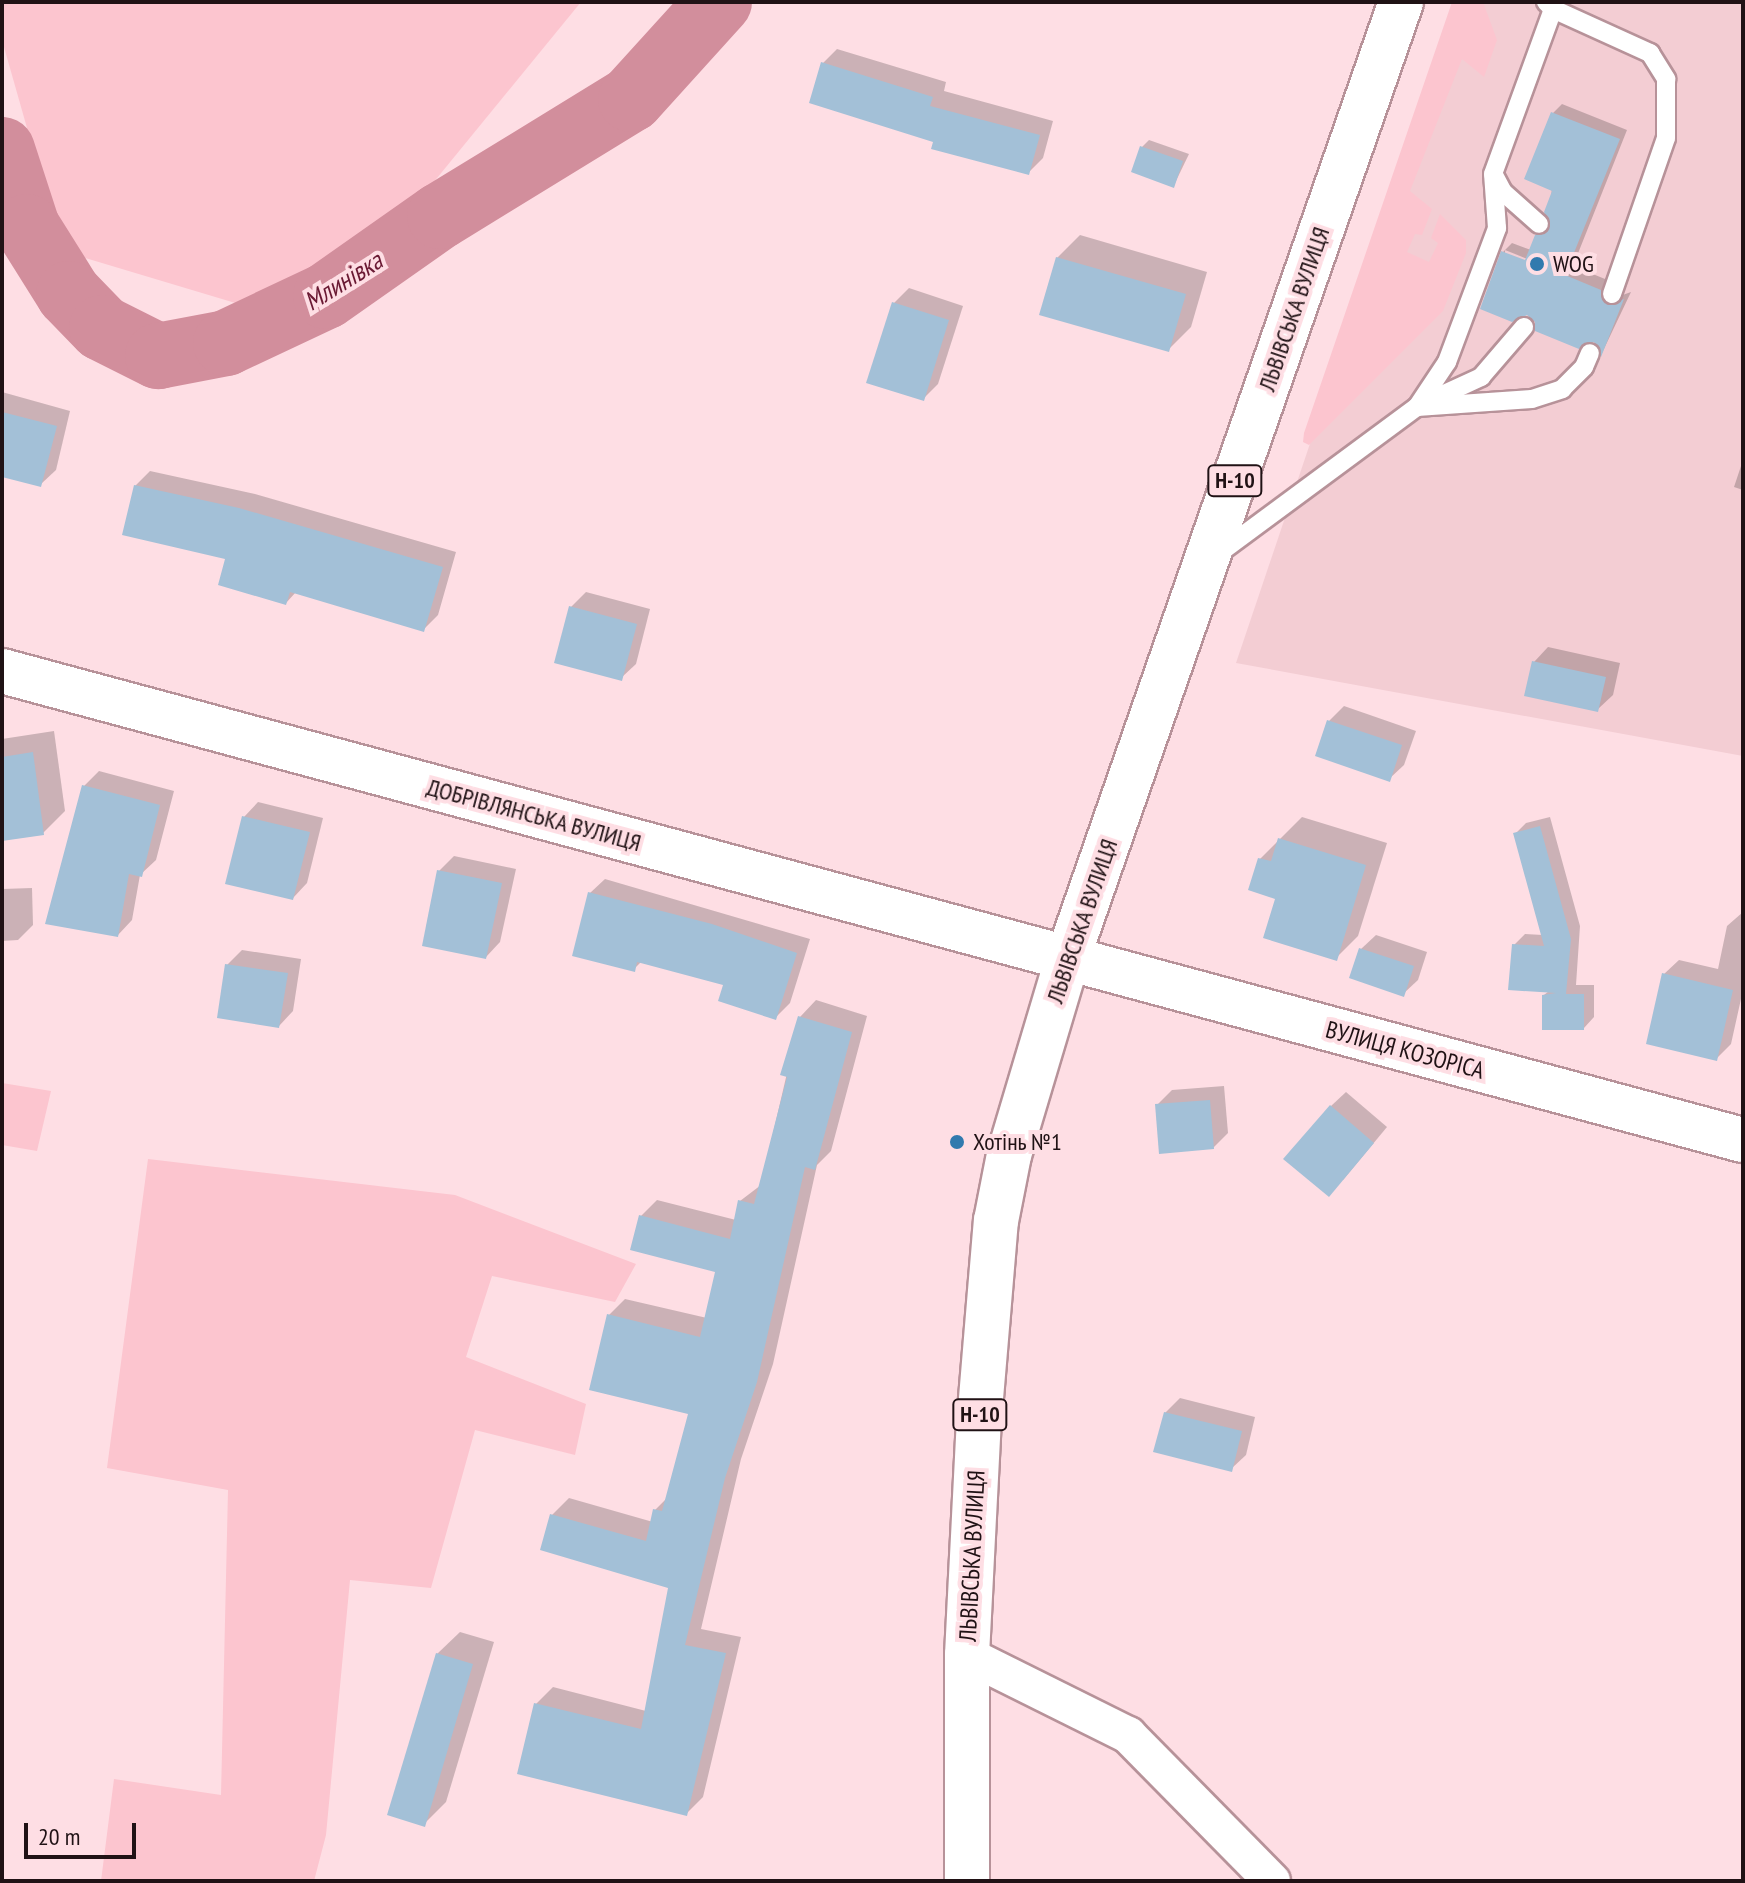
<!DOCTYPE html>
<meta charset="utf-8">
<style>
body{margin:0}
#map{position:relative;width:1745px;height:1883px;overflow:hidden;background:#fedee4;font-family:"PT Sans Narrow",sans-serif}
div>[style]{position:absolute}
.built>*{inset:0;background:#f3cdd3}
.green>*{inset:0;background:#fcc5cf}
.shadow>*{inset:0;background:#0003}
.river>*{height:66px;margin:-33px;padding:0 33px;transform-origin:33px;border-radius:33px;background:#d28e9c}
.building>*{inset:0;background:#a3c0d7}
.roads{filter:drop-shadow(2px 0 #b79299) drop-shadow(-2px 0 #b79299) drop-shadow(0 2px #b79299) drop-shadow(0 -2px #b79299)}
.lane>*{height:18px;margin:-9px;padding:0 9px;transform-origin:9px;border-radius:9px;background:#fff}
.street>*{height:36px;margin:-18px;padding:0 18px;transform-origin:18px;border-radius:18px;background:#fff}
.secondary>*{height:44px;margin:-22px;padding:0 22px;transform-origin:22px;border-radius:22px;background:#fff}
.primary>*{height:44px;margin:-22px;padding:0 22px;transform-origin:22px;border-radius:22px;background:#fff}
.dots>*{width:22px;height:22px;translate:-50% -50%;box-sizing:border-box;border:4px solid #fedee4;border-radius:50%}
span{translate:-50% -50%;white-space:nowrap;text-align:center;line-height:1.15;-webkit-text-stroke:8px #fedee4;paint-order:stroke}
.shield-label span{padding:2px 6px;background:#fedee4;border:2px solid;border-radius:6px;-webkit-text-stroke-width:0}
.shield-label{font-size:22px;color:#201215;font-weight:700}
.poi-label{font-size:24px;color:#201215}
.left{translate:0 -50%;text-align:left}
.street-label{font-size:24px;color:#201215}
.water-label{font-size:26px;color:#6a1933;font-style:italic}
.frame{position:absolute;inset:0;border:4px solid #201215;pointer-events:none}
.scale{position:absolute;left:24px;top:1823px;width:112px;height:36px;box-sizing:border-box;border:4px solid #201215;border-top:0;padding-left:10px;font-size:24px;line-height:28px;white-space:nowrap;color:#201215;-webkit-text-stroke:6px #fedee4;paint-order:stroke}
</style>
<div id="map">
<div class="built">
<div style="clip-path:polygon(1459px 2px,1743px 2px,1743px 756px,1236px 663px)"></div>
</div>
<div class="green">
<div style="clip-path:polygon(2px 2px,581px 2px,388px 238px,242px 305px,62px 251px,2px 40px)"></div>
<div style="clip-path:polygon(1452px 2px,1483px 2px,1497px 40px,1484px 77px,1462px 59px,1410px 191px,1432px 209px,1422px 235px,1415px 234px,1407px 252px,1429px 262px,1438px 243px,1431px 238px,1440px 214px,1466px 240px,1466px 253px,1443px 311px,1309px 445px,1303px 442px,1304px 433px)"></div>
<div style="clip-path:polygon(2px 1083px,51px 1091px,37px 1151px,2px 1145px)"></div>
<div style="clip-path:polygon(148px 1159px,455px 1195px,636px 1264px,615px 1302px,492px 1276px,466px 1357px,586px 1404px,575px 1455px,475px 1430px,431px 1588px,350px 1580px,326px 1835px,314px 1881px,101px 1881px,114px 1779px,221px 1795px,228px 1490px,107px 1468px)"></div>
</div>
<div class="shadow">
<div style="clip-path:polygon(837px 49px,946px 82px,944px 91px,1053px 121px,1043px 158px,1028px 173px,936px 140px,823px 63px)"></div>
<div style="clip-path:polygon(evenodd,1562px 104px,1627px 130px,1573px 266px,1610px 281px,1617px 297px,1631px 292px,1602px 353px,1595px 339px,1537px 321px,1503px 252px,1512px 243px,1531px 250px,1551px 224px,1553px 113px,1562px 104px,1505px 250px,1535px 262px,1533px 266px,1505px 255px,1505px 250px)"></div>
<div style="clip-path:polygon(1149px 140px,1189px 154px,1174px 185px,1142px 147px)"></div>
<div style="clip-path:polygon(1080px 235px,1207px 272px,1191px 327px,1169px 349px,1057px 258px)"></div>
<div style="clip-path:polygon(909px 288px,963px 306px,938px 384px,923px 399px,894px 303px)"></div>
<div style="clip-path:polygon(2px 392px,70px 411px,56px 470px,41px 484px,2px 475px)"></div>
<div style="clip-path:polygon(1743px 460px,1743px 490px,1734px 487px)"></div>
<div style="clip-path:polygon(150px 471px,255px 494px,456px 552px,438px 615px,424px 629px,296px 592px,286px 603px,135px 486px)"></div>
<div style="clip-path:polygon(586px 592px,650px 609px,636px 664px,621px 678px,571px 607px)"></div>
<div style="clip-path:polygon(1548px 647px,1620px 663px,1613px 695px,1598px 709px,1534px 662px)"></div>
<div style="clip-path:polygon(1344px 706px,1416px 731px,1404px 765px,1389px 779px,1317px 755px,1329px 721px)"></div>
<div style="clip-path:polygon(54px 731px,65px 811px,43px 833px,2px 839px,2px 739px)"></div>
<div style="clip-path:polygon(99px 771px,174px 791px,156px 860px,140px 875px,132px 920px,118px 935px,84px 786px)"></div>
<div style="clip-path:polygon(258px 802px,323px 818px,307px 883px,293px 898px,244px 817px)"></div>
<div style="clip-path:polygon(1302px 817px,1387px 843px,1358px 936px,1336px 958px,1278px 898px,1260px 859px)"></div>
<div style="clip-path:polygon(1550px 817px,1580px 926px,1576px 985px,1594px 985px,1594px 1017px,1584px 1028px,1544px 995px,1549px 991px,1514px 945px,1525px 934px,1543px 935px,1515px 834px,1526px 823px)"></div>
<div style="clip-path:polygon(454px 856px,516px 869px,500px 942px,486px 957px,439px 871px)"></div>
<div style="clip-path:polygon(605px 879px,810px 939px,790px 1003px,776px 1017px,726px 984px,642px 961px,634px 969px,590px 893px)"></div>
<div style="clip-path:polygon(32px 888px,33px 925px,18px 940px,2px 941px,2px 889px)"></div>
<div style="clip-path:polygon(1743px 912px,1743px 990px,1731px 1044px,1716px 1059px,1664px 974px,1679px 960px,1718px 969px,1727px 926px)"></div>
<div style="clip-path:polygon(1376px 935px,1427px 952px,1418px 980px,1403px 994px,1361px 949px)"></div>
<div style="clip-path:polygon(242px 950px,301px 959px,293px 1011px,279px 1026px,227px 965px)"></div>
<div style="clip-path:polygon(816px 1000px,867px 1016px,831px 1151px,817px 1165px,773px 1364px,741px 1459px,701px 1629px,741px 1637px,703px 1797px,686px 1814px,536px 1704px,553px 1687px,646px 1711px,670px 1586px,552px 1515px,569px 1498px,653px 1522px,655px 1510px,667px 1498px,690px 1412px,609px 1315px,625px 1299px,707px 1318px,718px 1271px,641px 1216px,657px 1200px,736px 1220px,740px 1201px,761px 1185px,800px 1017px)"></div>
<div style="clip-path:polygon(1224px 1086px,1228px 1133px,1213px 1148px,1157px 1105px,1172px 1090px)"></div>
<div style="clip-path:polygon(1346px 1092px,1387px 1127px,1343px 1180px,1331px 1106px)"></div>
<div style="clip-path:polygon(1180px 1398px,1255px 1417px,1246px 1455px,1231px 1469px,1165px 1413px)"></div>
<div style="clip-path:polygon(460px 1632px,494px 1642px,446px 1802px,424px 1824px,437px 1654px)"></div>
</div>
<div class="river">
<div style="left:2px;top:150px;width:81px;rotate:72deg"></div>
<div style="left:27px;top:227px;width:79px;rotate:57.9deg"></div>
<div style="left:69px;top:294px;width:47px;rotate:45.9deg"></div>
<div style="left:102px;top:328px;width:63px;rotate:26.6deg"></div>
<div style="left:158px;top:356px;width:69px;rotate:-10.8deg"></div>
<div style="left:226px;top:343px;width:110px;rotate:-25.2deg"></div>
<div style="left:326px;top:296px;width:139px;rotate:-35.1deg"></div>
<div style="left:440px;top:216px;width:224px;rotate:-31.5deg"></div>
<div style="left:631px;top:99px;width:131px;rotate:-47.8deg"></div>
</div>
<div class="building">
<div style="clip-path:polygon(821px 62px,933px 97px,930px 106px,1040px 135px,1029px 175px,931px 149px,933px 142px,809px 103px)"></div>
<div style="clip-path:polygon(1551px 112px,1620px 139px,1565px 275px,1601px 290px,1607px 305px,1624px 299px,1601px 357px,1594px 342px,1579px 349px,1535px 331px,1535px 322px,1527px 315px,1512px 322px,1480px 309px,1501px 251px,1525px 260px,1535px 235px,1550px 227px,1544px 212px,1552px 191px,1524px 179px)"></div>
<div style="clip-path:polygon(1140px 146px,1183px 161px,1174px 188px,1131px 172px)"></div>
<div style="clip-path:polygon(1056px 257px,1186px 294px,1169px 352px,1039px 315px)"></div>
<div style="clip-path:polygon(892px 302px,949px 320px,924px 401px,866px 383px)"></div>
<div style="clip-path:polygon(2px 412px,57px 426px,41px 487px,2px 477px)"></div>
<div style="clip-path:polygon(134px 485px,239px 508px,443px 567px,424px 632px,290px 592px,286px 605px,218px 585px,225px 559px,122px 535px)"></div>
<div style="clip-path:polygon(569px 606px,637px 624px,622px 681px,554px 663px)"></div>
<div style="clip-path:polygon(1532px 661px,1606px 677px,1598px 712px,1524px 696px)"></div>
<div style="clip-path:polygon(1327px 720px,1402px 745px,1390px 782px,1315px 756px)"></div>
<div style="clip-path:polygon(33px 752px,44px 835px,2px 841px,2px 757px)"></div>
<div style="clip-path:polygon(82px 785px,160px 805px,142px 877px,129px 874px,118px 937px,45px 924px)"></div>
<div style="clip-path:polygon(242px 816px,310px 832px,293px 900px,225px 884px)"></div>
<div style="clip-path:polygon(1540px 826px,1571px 939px,1566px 994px,1584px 994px,1584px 1030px,1542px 1030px,1542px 995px,1556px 993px,1508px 990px,1512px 944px,1544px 946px,1513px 833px)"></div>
<div style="clip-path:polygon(1278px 838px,1366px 865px,1337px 961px,1263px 938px,1275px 899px,1248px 890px,1258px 858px,1271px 861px)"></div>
<div style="clip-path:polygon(437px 870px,502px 883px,486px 959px,422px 946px)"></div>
<div style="clip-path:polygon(588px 892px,712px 924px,797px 953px,776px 1020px,718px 1001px,723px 985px,637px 962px,635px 972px,572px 956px)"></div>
<div style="clip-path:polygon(1359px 948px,1414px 966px,1404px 997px,1349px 978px)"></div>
<div style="clip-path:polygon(225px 964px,288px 973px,279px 1028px,217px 1018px)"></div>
<div style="clip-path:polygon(1662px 973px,1733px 990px,1717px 1061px,1646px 1044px)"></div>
<div style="clip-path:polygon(798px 1016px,852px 1032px,815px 1170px,805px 1167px,757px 1382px,725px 1478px,685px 1645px,726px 1653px,687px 1816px,517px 1774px,534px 1703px,641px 1729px,668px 1588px,540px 1550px,550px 1514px,646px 1541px,653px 1509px,662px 1511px,688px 1414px,589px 1390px,607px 1314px,700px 1337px,715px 1272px,630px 1250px,639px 1215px,730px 1239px,738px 1200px,754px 1204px,787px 1077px,780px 1075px)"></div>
<div style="clip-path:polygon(1210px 1100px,1214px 1149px,1159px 1154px,1155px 1104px)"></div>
<div style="clip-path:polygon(1330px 1105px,1374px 1143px,1329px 1197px,1283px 1159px)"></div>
<div style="clip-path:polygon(1164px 1412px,1242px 1431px,1232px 1472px,1153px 1452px)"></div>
<div style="clip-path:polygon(436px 1653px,473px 1664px,425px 1827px,387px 1815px)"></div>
</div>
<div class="roads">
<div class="lane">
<div style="left:1553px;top:9px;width:107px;rotate:24.4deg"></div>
<div style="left:1650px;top:53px;width:31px;rotate:58deg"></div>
<div style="left:1666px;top:79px;width:59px;rotate:90deg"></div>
<div style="left:1666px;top:138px;width:165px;rotate:109.1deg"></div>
<div style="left:1495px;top:177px;width:17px;rotate:62deg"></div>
<div style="left:1503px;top:192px;width:48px;rotate:41.6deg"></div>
<div style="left:1427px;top:402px;width:60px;rotate:-24.8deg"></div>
<div style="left:1481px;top:377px;width:66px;rotate:-49.3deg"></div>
<div style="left:1417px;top:407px;width:115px;rotate:-4deg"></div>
<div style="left:1532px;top:399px;width:32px;rotate:-18deg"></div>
<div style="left:1562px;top:389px;width:31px;rotate:-45deg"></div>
<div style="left:1584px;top:367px;width:15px;rotate:-67deg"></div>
<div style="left:1218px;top:554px;width:247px;rotate:-36.5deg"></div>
<div style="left:1417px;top:407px;width:54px;rotate:-56.3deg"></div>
<div style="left:1447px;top:362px;width:143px;rotate:-69.5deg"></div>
<div style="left:1497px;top:228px;width:54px;rotate:-94.2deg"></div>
<div style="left:1493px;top:174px;width:176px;rotate:-70deg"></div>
<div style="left:1553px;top:9px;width:10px;rotate:-135deg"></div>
</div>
<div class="street">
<div style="left:967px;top:1655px;width:180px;rotate:26.4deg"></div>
<div style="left:1128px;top:1735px;width:205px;rotate:45.4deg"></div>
</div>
<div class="secondary">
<div style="left:2px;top:671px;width:1803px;rotate:15.08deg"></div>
</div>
<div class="primary">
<div style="left:967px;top:1881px;width:226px;rotate:-90deg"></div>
<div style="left:967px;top:1655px;width:233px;rotate:-87.1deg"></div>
<div style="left:979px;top:1422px;width:202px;rotate:-85.2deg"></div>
<div style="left:996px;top:1221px;width:67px;rotate:-78.9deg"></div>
<div style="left:1009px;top:1155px;width:203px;rotate:-73.4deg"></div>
<div style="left:1067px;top:960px;width:1015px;rotate:-70.78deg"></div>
</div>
</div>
<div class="dots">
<div style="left:1537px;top:264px;background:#317aae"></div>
<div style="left:957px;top:1142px;background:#317aae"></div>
</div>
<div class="shield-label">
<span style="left:1235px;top:481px">Н-10</span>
<span style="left:980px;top:1415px">Н-10</span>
</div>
<div class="poi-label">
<span class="left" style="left:1553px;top:264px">WOG</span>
<span class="left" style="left:973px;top:1142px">Хотінь №1</span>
</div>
<div class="street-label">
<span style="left:1294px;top:309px;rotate:-71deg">ЛЬВІВСЬКА ВУЛИЦЯ</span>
<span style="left:534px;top:815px;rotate:15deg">ДОБРІВЛЯНСЬКА ВУЛИЦЯ</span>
<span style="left:1082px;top:921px;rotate:-71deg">ЛЬВІВСЬКА ВУЛИЦЯ</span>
<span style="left:1405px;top:1050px;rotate:15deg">ВУЛИЦЯ КОЗОРІСА</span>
<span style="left:972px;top:1556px;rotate:-87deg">ЛЬВІВСЬКА ВУЛИЦЯ</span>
</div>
<div class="water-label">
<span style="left:343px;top:281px;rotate:-32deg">Млинівка</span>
</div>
<div class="frame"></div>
<div class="scale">20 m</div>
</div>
